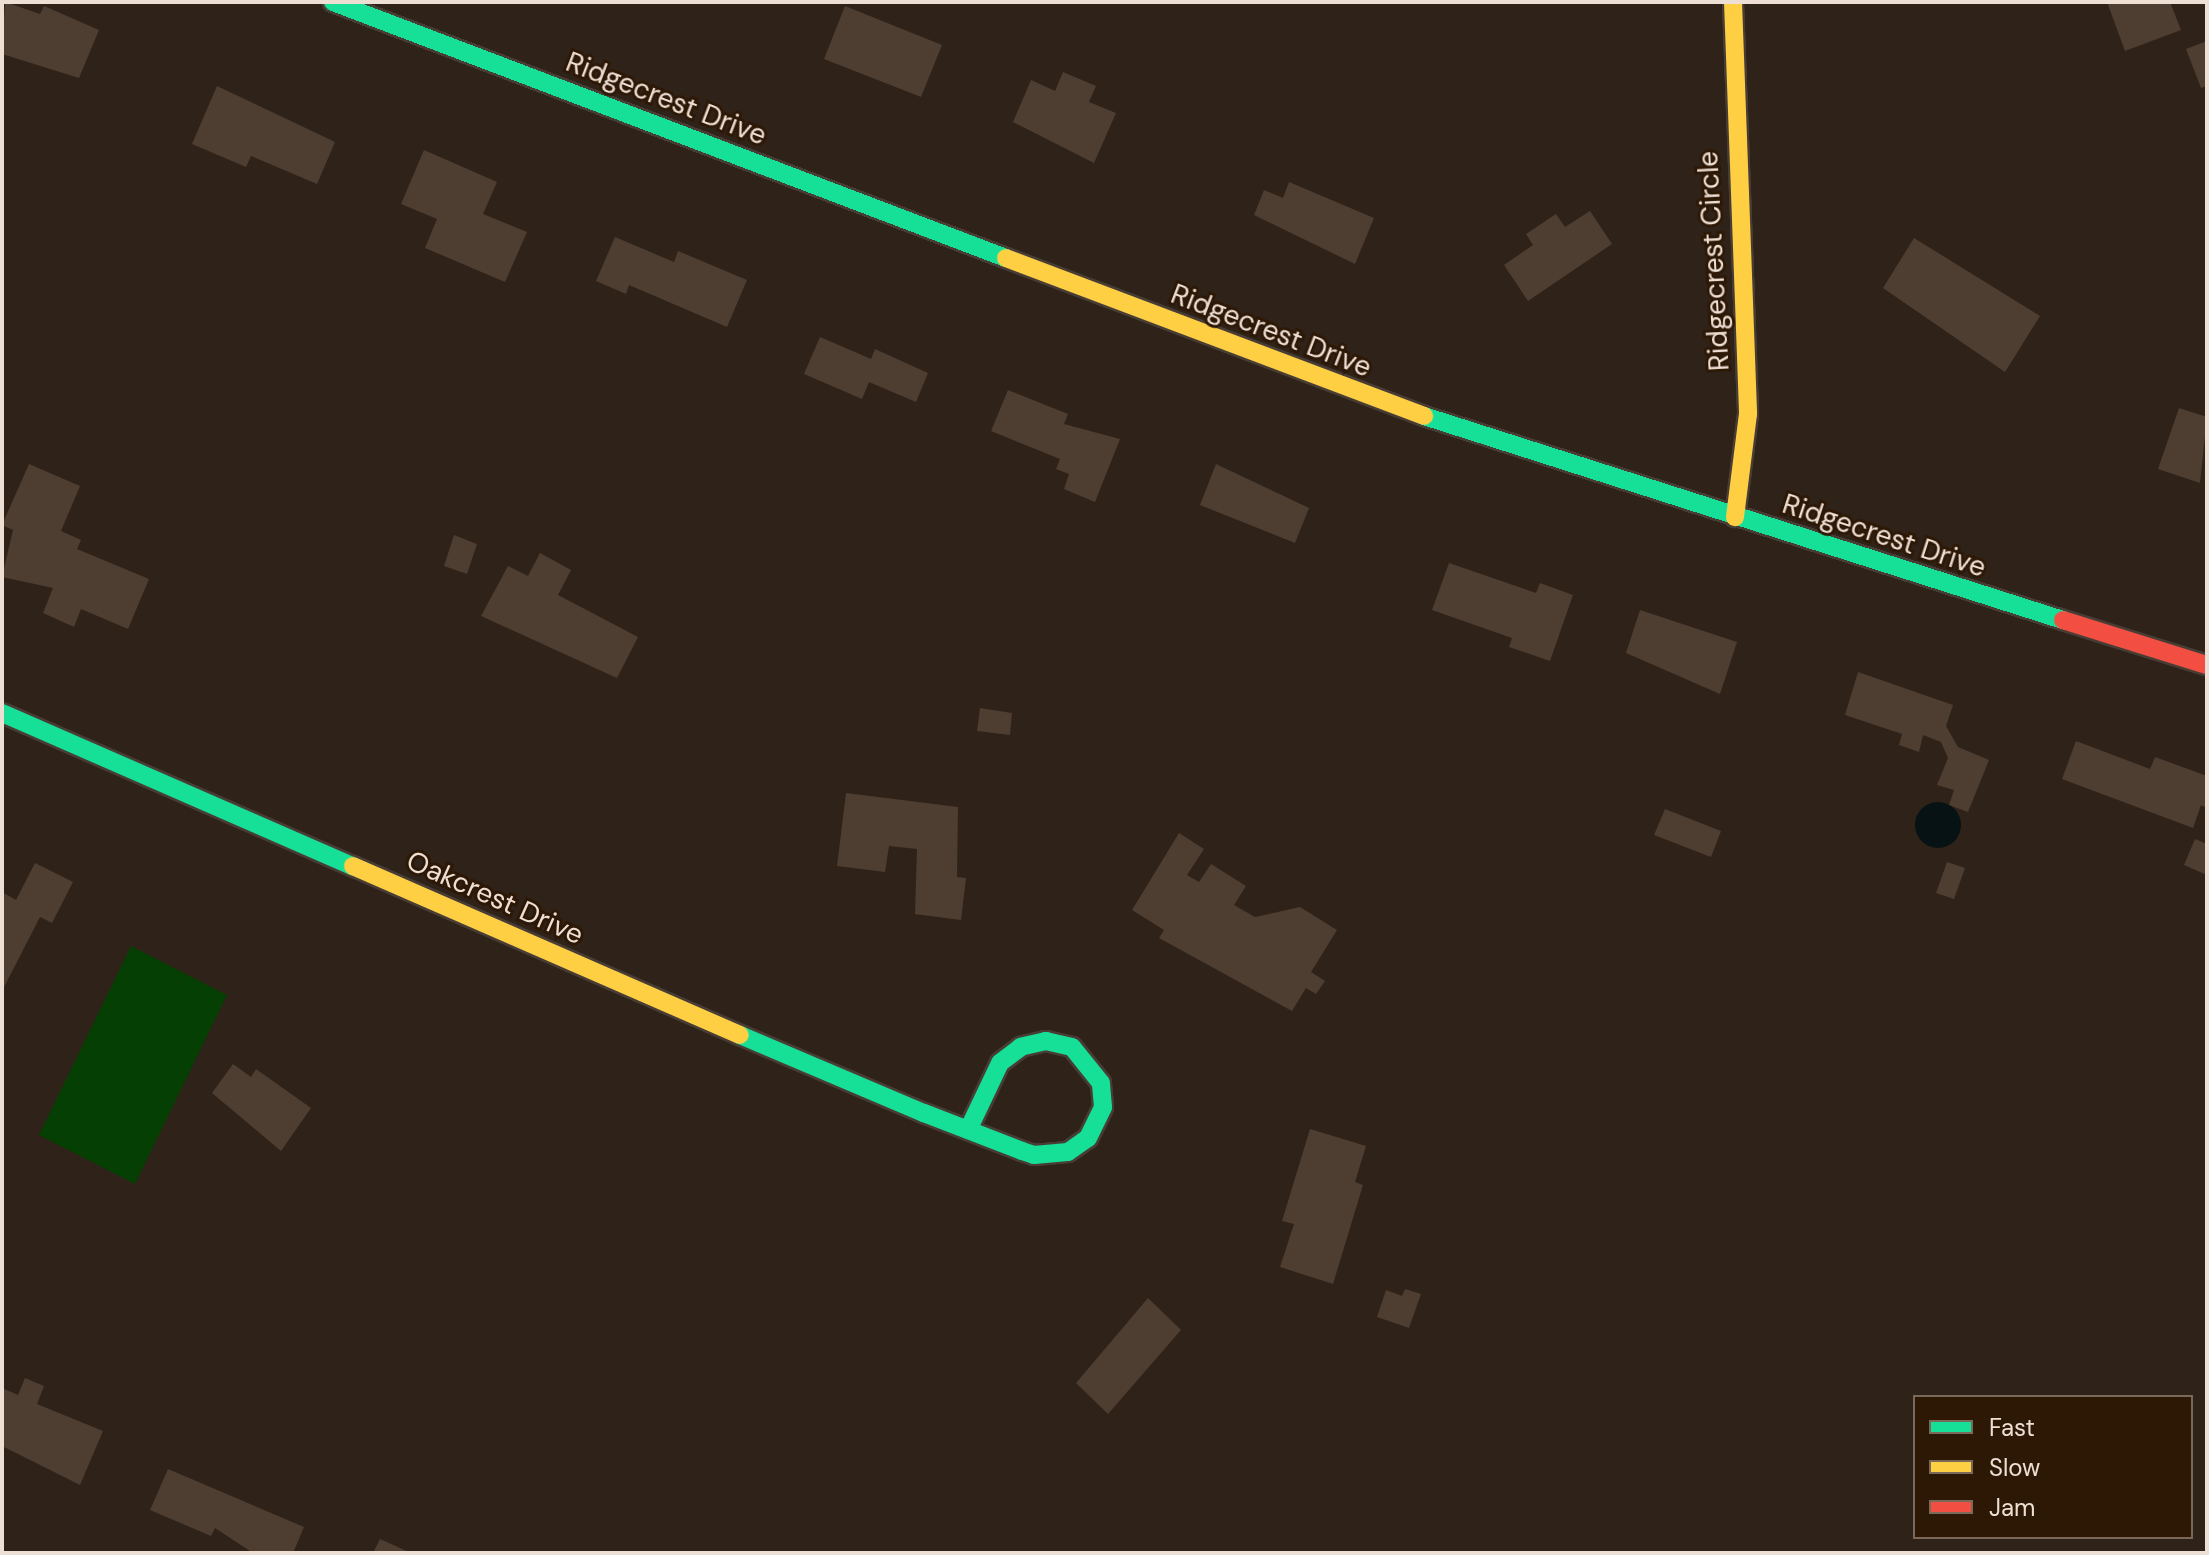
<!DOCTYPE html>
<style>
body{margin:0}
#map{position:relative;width:2209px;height:1555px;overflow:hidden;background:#2f2219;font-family:"DM Sans",sans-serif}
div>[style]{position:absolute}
.green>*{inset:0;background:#063f03}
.water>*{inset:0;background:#061213}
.round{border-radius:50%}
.building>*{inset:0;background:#4e3e31}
.roads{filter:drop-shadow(2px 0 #483d35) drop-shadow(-2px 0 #483d35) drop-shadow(0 2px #483d35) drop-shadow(0 -2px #483d35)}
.fast>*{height:18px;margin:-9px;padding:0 9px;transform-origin:9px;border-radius:9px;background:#16e098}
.slow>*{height:18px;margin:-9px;padding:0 9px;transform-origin:9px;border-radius:9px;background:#ffcf43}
.jam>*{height:18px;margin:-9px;padding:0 9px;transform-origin:9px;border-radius:9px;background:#f24e42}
span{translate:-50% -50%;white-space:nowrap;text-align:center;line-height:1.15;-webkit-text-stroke:6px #2d1806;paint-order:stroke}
.street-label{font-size:28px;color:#eedfd4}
.frame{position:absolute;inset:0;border:4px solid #eedfd4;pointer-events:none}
.legend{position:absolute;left:1913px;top:1395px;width:280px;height:144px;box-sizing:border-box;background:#2d1806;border:2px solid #7a6858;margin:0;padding:10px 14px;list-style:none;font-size:24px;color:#eedfd4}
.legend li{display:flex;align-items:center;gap:16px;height:40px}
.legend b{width:40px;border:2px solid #7a6858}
</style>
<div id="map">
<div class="green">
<div style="clip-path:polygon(131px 946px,227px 995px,135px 1184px,39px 1135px)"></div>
</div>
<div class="water">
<div class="round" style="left:1915px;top:802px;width:46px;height:46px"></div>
</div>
<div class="building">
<div style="clip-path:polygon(5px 2px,40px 14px,44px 6px,99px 30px,79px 78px,2px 54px)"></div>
<div style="clip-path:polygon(2107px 2px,2170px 2px,2181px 30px,2125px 51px)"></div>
<div style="clip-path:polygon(845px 6px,942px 45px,921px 97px,824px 59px)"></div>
<div style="clip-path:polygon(2207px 41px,2207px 86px,2201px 88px,2186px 49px)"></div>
<div style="clip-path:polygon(1063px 72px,1096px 86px,1089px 102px,1116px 113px,1094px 163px,1013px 122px,1031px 80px,1055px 91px)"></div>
<div style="clip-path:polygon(217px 86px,335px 142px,317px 184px,251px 156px,246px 167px,192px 144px)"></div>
<div style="clip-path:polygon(424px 150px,497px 182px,483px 214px,527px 232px,505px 282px,425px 248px,437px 219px,401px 204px)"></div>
<div style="clip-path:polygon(1289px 182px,1374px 218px,1355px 264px,1254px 215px,1264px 190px,1283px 198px)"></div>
<div style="clip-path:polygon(1590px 211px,1612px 244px,1528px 301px,1504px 265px,1533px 245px,1526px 234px,1556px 214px,1565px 227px)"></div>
<div style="clip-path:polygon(615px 237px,674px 262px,678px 251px,747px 280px,727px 327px,629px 285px,626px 294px,596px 281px)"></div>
<div style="clip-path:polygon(1914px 238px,2040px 316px,2005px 372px,1883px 288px)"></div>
<div style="clip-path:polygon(820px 337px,871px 359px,875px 349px,928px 373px,916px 402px,869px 382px,862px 399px,804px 374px)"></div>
<div style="clip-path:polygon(1008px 390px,1068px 414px,1064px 424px,1120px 439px,1095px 502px,1064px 489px,1069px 474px,1056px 469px,1060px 459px,991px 431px)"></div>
<div style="clip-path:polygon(2179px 408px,2207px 417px,2200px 483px,2158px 469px)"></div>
<div style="clip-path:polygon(29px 464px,80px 486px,61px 531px,81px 540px,77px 549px,149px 579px,128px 629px,81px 609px,74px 627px,43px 613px,53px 588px,2px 577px,13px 530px,2px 525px)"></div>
<div style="clip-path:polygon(1216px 464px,1309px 508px,1295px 543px,1200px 505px)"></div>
<div style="clip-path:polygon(454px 535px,477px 544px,467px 574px,444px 566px)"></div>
<div style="clip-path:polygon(540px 553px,571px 570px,558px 595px,638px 637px,617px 678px,481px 616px,508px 566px,528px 576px)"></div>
<div style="clip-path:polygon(1449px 563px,1536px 593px,1540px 583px,1573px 595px,1550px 661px,1509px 647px,1512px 638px,1432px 610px)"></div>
<div style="clip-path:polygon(1640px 610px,1737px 642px,1720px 694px,1626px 653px)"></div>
<div style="clip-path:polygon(1858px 672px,1953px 705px,1946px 726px,1958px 747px,1989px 760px,1968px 812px,1949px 805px,1954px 790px,1937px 785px,1948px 758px,1941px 742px,1923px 735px,1919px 752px,1899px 745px,1902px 734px,1845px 715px)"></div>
<div style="clip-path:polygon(980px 708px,1012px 713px,1010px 735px,977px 731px)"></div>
<div style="clip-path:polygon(2076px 741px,2150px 769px,2155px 757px,2207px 776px,2207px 808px,2201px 805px,2193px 828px,2062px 779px)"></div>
<div style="clip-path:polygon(846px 793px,958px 807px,957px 877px,966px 878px,961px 920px,915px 914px,917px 849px,889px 846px,885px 872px,837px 866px)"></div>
<div style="clip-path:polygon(1665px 809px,1721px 831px,1711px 857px,1654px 835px)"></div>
<div style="clip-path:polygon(1179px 833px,1204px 849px,1187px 875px,1199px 882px,1211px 864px,1246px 886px,1234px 905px,1255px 917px,1300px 907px,1337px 930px,1311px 972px,1325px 981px,1316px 994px,1306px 988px,1292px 1011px,1159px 938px,1164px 930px,1132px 910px)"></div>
<div style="clip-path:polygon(2195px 839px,2207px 844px,2207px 875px,2184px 865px)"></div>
<div style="clip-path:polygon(1947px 862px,1965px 868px,1954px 899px,1936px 893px)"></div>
<div style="clip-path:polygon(35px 863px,73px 882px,52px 923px,40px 917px,2px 991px,2px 892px,16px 900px)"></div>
<div style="clip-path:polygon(233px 1064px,251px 1077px,256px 1069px,311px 1108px,281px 1151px,212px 1093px)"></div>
<div style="clip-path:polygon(1310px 1129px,1366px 1146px,1355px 1182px,1363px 1185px,1333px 1284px,1280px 1267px,1294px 1224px,1282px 1221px)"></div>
<div style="clip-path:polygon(1405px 1289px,1421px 1294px,1409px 1328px,1377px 1317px,1386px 1290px,1402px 1296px)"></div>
<div style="clip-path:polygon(1148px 1298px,1181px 1330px,1108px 1414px,1076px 1383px)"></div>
<div style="clip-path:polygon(25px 1378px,44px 1386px,37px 1404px,103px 1431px,80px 1485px,2px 1446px,2px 1388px,18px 1395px)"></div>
<div style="clip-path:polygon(168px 1469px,304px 1527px,293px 1553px,253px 1553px,215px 1528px,211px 1536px,150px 1510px)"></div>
<div style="clip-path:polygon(380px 1539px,411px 1553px,373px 1553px)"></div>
</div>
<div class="roads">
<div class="fast">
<div style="left:333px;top:2px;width:720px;rotate:20.83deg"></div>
<div style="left:1424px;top:416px;width:671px;rotate:17.71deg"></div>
<div style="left:2px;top:713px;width:383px;rotate:23.6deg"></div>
<div style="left:740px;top:1035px;width:200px;rotate:23deg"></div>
<div style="left:924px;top:1113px;width:105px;rotate:21.2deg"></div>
<div style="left:1022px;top:1151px;width:13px;rotate:18deg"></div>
<div style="left:1034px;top:1155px;width:34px;rotate:-5deg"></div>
<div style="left:1068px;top:1152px;width:24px;rotate:-35deg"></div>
<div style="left:1088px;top:1138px;width:34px;rotate:-64deg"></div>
<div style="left:1103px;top:1107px;width:24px;rotate:-95deg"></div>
<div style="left:1101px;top:1083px;width:46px;rotate:-128.9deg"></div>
<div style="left:1072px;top:1047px;width:27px;rotate:-167deg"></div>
<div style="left:1046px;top:1041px;width:26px;rotate:167deg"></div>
<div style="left:1021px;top:1047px;width:26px;rotate:143deg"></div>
<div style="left:1000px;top:1063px;width:74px;rotate:115.5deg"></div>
</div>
<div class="slow">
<div style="left:1733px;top:2px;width:412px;rotate:87.9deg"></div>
<div style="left:1748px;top:414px;width:104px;rotate:97.2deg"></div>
<div style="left:1006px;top:258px;width:447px;rotate:20.7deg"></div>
<div style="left:353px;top:866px;width:422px;rotate:23.6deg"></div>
</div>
<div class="jam">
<div style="left:2063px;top:620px;width:151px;rotate:17.4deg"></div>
</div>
</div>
<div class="street-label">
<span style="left:666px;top:99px;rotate:21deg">Ridgecrest Drive</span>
<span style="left:1714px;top:261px;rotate:-93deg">Ridgecrest Circle</span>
<span style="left:1271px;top:331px;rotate:21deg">Ridgecrest Drive</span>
<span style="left:1884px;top:536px;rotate:18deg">Ridgecrest Drive</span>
<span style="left:495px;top:898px;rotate:24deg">Oakcrest Drive</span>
</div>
<div class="frame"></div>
<ul class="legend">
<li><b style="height:10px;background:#16e098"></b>Fast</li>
<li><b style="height:10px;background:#ffcf43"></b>Slow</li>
<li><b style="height:10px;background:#f24e42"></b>Jam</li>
</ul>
</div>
